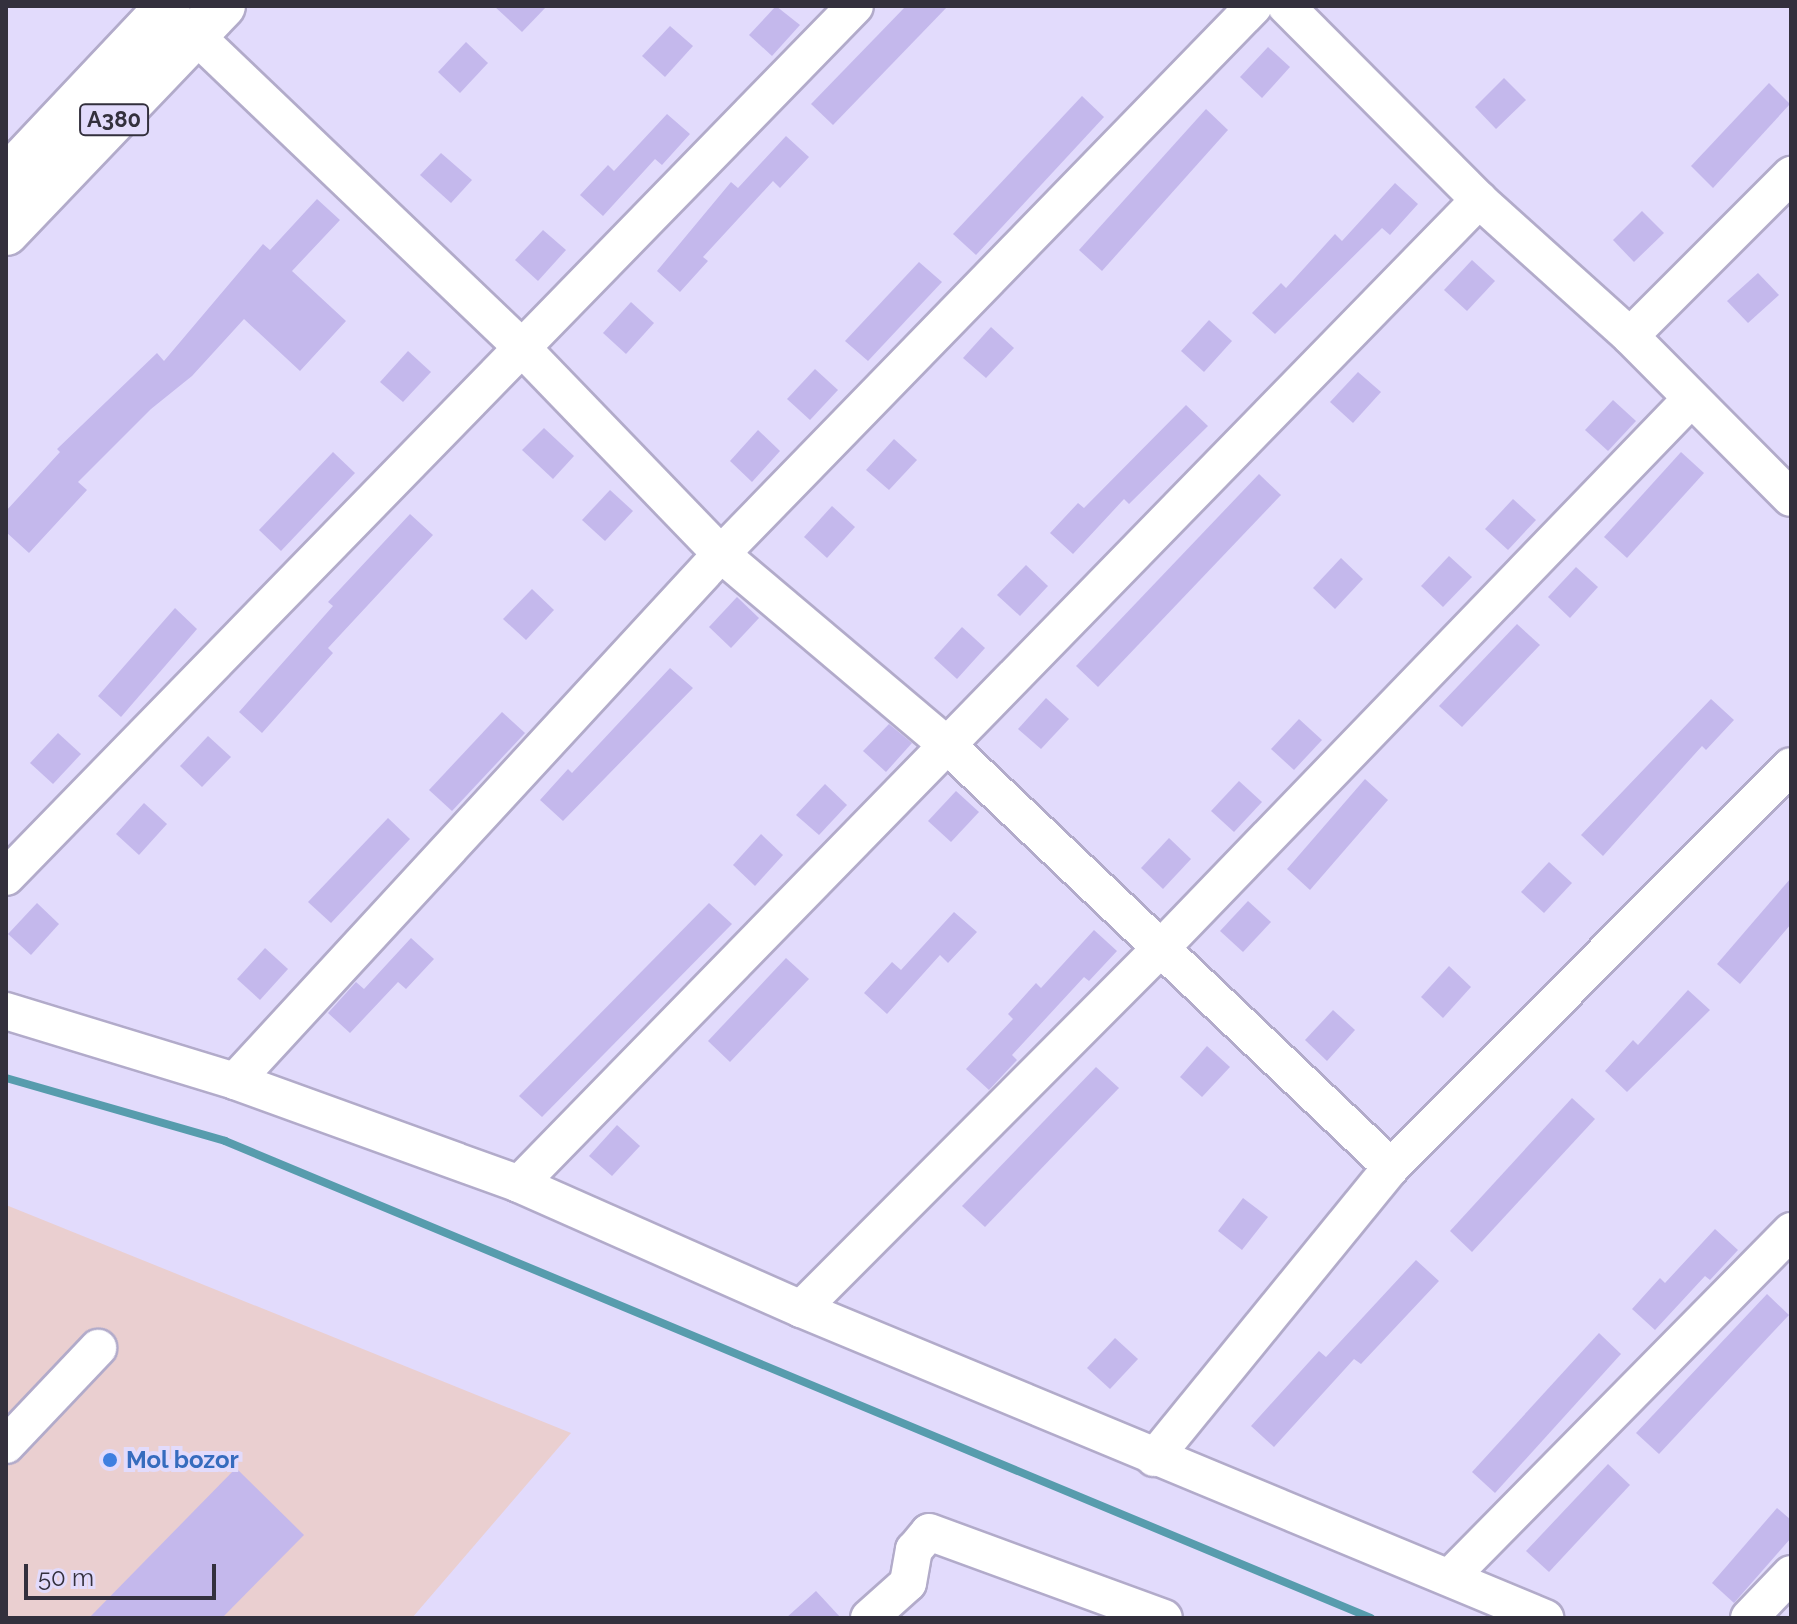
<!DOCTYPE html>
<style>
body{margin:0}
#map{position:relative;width:1797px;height:1624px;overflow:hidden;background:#e2dbfc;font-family:Raleway,sans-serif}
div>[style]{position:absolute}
.industrial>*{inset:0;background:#eacfd0}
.stream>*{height:8px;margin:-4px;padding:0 4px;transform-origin:4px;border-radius:4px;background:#579cad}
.building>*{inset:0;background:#c4b8ec}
.roads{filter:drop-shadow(2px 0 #b2abca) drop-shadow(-2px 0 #b2abca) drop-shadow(0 2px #b2abca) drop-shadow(0 -2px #b2abca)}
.minor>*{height:36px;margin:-18px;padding:0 18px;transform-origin:18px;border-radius:18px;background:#fff}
.highway>*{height:44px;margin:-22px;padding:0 22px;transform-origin:22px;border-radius:22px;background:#fff}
.dots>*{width:22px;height:22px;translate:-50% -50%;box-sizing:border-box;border:4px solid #e2dbfc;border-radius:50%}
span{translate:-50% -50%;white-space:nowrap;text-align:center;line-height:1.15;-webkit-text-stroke:8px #e2dbfc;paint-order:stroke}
.shield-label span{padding:2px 6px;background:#e2dbfc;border:2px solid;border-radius:6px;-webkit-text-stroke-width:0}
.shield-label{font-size:22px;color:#33303d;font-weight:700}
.shop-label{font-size:24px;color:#366cbe;font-weight:700}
.left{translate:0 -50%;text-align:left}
.frame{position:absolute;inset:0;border:8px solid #33303d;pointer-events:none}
.scale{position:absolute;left:24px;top:1564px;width:192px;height:36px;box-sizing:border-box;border:4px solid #33303d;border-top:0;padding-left:10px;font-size:24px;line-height:28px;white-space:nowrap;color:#33303d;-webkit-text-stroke:6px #e2dbfc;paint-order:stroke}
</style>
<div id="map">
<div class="industrial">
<div style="clip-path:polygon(6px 1205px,571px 1433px,412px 1618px,6px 1618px)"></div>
</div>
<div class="stream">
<div style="left:6px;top:1078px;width:228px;rotate:16deg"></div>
<div style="left:225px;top:1141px;width:1241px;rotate:22.6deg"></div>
</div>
<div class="building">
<div style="clip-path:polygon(494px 6px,547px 6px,522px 32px)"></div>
<div style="clip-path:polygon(776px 6px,800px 25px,772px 56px,749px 35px)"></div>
<div style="clip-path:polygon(906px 6px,948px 6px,833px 125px,811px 104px)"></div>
<div style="clip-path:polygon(670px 26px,693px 46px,665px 77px,642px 56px)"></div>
<div style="clip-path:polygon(466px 42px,488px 63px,460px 93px,438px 72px)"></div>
<div style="clip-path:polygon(1268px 47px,1290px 67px,1262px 98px,1240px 77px)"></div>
<div style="clip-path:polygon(1504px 78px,1526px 100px,1496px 129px,1475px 107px)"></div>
<div style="clip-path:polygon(1769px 83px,1790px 104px,1713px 188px,1691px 166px)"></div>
<div style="clip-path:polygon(1082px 96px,1104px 117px,976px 255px,953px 234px)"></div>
<div style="clip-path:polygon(1206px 109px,1228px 130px,1102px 271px,1079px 250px)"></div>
<div style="clip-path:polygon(667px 114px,690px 134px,662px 165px,655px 159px,603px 216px,580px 195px,608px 165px,614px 171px)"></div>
<div style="clip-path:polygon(786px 136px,809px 157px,780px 188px,773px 181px,703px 257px,708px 261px,680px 292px,657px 271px,731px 182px,738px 188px)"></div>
<div style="clip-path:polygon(441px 153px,472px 180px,451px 203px,420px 175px)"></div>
<div style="clip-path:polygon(1395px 183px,1418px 204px,1390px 235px,1382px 228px,1275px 334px,1252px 313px,1281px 283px,1286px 288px,1335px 234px,1342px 241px)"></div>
<div style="clip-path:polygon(317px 199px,340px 220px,292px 271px,346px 321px,300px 371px,244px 319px,192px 376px,151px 409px,78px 482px,87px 490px,29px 553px,6px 532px,6px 511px,60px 452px,57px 449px,157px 353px,164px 361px,263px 244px,270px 250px)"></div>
<div style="clip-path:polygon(1642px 211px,1664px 233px,1634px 262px,1613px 240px)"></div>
<div style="clip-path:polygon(543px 230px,566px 250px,538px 281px,515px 260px)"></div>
<div style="clip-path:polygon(1472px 260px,1495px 281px,1467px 311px,1444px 290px)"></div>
<div style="clip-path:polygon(919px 262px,942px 282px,868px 361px,845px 341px)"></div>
<div style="clip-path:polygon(1758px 273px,1779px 295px,1748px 323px,1727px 301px)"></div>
<div style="clip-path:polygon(631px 302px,654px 323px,626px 354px,603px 333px)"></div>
<div style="clip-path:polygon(1209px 320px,1232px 341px,1204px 372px,1181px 351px)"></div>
<div style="clip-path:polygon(991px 327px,1014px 348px,986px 378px,963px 358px)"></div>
<div style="clip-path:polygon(408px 351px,431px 372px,403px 402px,380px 382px)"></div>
<div style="clip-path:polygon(815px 369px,838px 390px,810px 420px,787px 399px)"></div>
<div style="clip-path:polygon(1358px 372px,1381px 392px,1353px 423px,1330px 402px)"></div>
<div style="clip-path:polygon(1613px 400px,1636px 421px,1608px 451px,1585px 430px)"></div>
<div style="clip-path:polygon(1186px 405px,1208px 426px,1129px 504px,1124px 499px,1073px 554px,1050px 533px,1078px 503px,1084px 508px)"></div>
<div style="clip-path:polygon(544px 428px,574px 456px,553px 479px,522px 450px)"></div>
<div style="clip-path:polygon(758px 430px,780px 451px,752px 482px,730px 461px)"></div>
<div style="clip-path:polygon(894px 439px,917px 460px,889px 490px,866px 470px)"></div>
<div style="clip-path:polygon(333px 452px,355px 473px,281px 551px,259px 530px)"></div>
<div style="clip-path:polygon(1681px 452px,1704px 473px,1627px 558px,1604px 537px)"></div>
<div style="clip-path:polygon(1259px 474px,1281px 495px,1098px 687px,1076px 666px)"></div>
<div style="clip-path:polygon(610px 490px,633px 511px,605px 541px,582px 520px)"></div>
<div style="clip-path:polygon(1513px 499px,1536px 520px,1508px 550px,1485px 529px)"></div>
<div style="clip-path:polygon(832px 506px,855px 527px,827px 558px,804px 537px)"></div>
<div style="clip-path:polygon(410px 514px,433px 535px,328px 648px,333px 653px,262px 733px,239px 712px,333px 606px,328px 602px)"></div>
<div style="clip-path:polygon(1449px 556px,1472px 577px,1443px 607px,1421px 586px)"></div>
<div style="clip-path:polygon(1341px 558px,1363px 579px,1335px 609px,1313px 588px)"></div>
<div style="clip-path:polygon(1026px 565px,1048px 586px,1020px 616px,997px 595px)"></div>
<div style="clip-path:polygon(1576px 567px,1598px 587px,1570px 618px,1548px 597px)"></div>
<div style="clip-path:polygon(532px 589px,554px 610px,526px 640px,503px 619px)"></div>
<div style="clip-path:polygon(737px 597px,759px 618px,731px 648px,709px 627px)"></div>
<div style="clip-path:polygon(175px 608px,197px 629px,121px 717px,98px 696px)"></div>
<div style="clip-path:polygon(1517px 624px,1540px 645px,1462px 727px,1439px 706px)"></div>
<div style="clip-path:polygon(962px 627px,985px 648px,957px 679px,934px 658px)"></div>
<div style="clip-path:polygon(670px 668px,693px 688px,563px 821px,540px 800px,568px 769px,572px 773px)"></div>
<div style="clip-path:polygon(1046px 698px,1069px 719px,1041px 749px,1018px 729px)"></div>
<div style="clip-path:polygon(1711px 699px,1734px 720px,1706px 750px,1702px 746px,1603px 856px,1581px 835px)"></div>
<div style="clip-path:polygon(502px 712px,525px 733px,452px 811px,429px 790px)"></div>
<div style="clip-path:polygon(1299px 719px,1322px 740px,1294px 770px,1271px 749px)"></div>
<div style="clip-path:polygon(889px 724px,912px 743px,886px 772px,863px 751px)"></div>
<div style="clip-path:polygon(58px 733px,81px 754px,53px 784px,30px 763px)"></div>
<div style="clip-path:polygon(208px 736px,231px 757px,202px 787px,180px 766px)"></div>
<div style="clip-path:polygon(1365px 779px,1388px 800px,1310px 890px,1287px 869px)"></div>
<div style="clip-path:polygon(1239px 781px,1262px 802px,1234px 832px,1211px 811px)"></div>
<div style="clip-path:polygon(825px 784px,847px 805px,819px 835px,796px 815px)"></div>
<div style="clip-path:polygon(956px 791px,979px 812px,951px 842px,928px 821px)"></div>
<div style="clip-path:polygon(144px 803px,167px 824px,139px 855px,116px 834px)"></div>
<div style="clip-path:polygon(388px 818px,410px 839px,331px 923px,308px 902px)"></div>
<div style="clip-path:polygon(761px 834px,783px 855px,755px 886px,733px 865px)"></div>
<div style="clip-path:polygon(1169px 838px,1191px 859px,1163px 889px,1141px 868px)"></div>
<div style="clip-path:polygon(1549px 862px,1572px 883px,1544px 913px,1521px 892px)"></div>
<div style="clip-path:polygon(1791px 878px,1791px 924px,1740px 984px,1717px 964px)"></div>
<div style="clip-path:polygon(1248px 901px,1271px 922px,1243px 952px,1220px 931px)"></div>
<div style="clip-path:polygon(37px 903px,59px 924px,31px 955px,8px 934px)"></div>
<div style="clip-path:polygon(709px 903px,732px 924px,542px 1117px,519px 1096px)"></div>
<div style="clip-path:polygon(954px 912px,977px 932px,948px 963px,940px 955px,887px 1014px,864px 993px,892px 962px,901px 970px)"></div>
<div style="clip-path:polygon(1094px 930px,1117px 951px,1089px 981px,1084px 977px,1012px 1055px,1017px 1060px,989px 1090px,966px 1069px,1013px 1019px,1008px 1014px,1036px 983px,1041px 988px)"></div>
<div style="clip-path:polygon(411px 938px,434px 959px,406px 989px,398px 982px,350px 1033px,328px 1013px,356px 982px,364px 989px)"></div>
<div style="clip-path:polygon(265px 948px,288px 969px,260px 1000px,237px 979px)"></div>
<div style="clip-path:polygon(786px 958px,809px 979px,730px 1062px,708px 1041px)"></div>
<div style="clip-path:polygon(1449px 966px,1471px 987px,1443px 1018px,1421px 997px)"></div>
<div style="clip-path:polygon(1688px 990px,1710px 1010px,1627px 1092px,1605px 1071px,1633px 1040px,1638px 1045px)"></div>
<div style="clip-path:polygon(1333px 1010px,1355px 1030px,1327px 1061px,1305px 1040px)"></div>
<div style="clip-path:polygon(1207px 1046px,1230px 1067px,1202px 1097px,1180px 1077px)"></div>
<div style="clip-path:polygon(1096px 1067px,1119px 1088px,985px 1227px,962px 1206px)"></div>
<div style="clip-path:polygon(1572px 1098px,1595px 1119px,1472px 1252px,1450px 1231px)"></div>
<div style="clip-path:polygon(617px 1125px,640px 1146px,612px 1176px,589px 1156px)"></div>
<div style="clip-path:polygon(1243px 1198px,1268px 1217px,1242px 1250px,1218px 1231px)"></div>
<div style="clip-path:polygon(1715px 1229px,1738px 1250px,1710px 1280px,1705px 1276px,1655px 1330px,1632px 1309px,1660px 1278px,1665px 1283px)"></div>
<div style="clip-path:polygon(1416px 1260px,1439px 1281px,1361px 1364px,1354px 1359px,1274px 1447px,1251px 1426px,1319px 1351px,1326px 1357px)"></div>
<div style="clip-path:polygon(1767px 1294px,1789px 1315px,1659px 1454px,1636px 1433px)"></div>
<div style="clip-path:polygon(1599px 1333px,1621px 1354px,1495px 1493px,1472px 1472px)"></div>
<div style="clip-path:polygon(1115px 1338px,1138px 1359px,1110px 1389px,1087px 1368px)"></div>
<div style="clip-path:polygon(1608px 1464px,1630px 1485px,1549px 1572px,1526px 1551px)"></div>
<div style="clip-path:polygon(236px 1468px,304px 1535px,222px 1618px,89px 1618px)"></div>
<div style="clip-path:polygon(1777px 1508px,1791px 1520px,1791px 1538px,1734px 1603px,1712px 1583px)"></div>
<div style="clip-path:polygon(816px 1591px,841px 1618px,786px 1618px)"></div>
</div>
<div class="roads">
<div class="minor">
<div style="left:1286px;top:6px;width:274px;rotate:45.1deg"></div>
<div style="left:1479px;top:200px;width:203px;rotate:42deg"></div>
<div style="left:1630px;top:336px;width:228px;rotate:45.2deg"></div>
<div style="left:195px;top:35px;width:453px;rotate:43.7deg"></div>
<div style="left:522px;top:348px;width:286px;rotate:46deg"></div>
<div style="left:721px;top:554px;width:296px;rotate:40.2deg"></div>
<div style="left:947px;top:745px;width:613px;rotate:43.54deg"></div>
<div style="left:1630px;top:336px;width:228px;rotate:-45deg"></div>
<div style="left:6px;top:877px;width:1216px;rotate:-45.73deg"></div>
<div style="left:6px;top:1011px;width:239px;rotate:17deg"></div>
<div style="left:235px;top:1081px;width:302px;rotate:19.9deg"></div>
<div style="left:519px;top:1184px;width:308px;rotate:23.9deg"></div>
<div style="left:801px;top:1309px;width:806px;rotate:22.55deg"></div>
<div style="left:235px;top:1081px;width:717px;rotate:-47.32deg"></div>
<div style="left:721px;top:554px;width:764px;rotate:-45.79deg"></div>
<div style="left:519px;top:1184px;width:1375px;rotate:-45.71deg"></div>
<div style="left:801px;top:1309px;width:508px;rotate:-45.08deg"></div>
<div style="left:1160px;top:949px;width:762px;rotate:-46.01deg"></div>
<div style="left:6px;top:1445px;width:134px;rotate:-46.5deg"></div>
<div style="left:1154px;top:1458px;width:375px;rotate:-50.8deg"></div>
<div style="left:1391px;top:1167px;width:566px;rotate:-45.07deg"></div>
<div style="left:1452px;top:1575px;width:483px;rotate:-45.4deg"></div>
<div style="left:869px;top:1618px;width:52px;rotate:-41.9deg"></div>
<div style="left:908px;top:1583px;width:34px;rotate:-80deg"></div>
<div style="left:914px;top:1550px;width:23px;rotate:-50deg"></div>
<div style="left:929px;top:1532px;width:250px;rotate:20.1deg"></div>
<div style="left:1749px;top:1618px;width:61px;rotate:-46.3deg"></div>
</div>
<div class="highway">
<div style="left:6px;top:178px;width:236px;rotate:-46.7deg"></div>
<div style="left:6px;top:233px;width:314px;rotate:-46.3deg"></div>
</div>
</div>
<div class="dots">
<div style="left:110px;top:1460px;background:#3f7fe0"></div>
</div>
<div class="shield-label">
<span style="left:114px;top:120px">A380</span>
</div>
<div class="shop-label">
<span class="left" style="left:126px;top:1460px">Mol bozor</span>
</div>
<div class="frame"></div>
<div class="scale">50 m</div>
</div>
